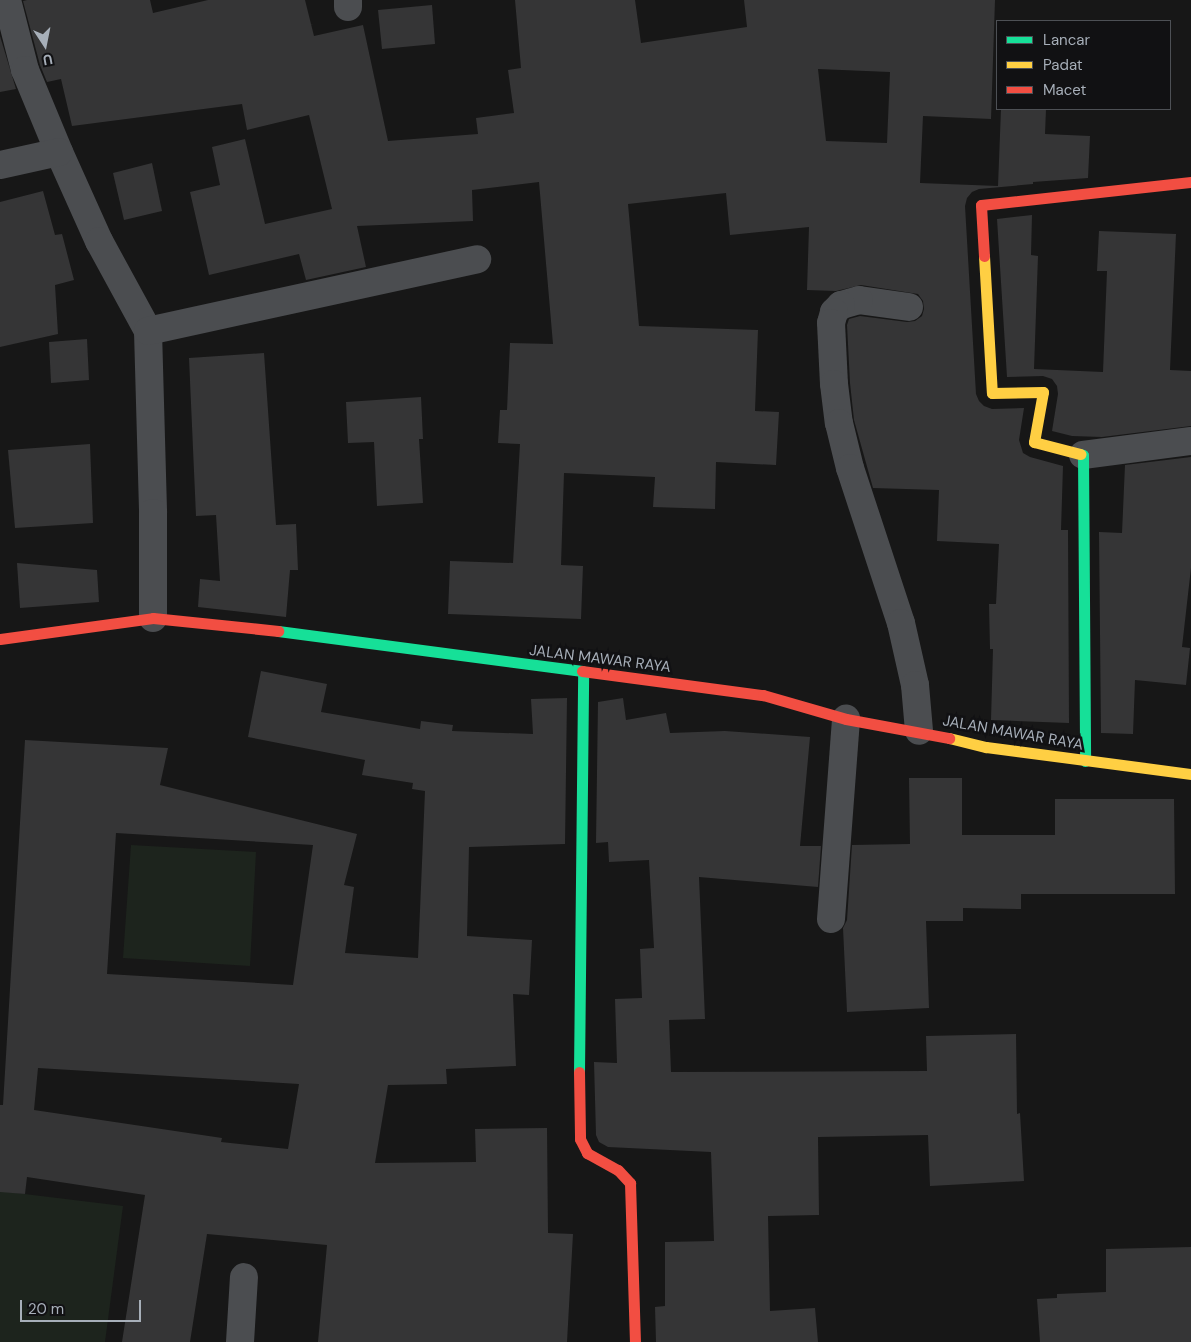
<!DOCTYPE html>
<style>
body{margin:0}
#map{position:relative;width:1191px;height:1342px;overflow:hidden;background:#171717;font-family:"DM Sans",sans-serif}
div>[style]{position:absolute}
.green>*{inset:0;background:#1d241d}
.building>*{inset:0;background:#353536}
.street>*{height:28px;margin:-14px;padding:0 14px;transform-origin:14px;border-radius:14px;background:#4b4d50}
.fast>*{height:11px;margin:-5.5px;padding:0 5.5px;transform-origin:5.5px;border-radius:5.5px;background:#16e098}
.slow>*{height:11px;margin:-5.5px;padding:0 5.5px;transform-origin:5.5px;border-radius:5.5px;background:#ffcf43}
.jam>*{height:11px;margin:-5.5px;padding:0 5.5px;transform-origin:5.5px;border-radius:5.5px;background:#f24e42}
span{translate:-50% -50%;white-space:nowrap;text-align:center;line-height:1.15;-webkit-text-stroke:5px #111113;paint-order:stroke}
.street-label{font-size:15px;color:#a7afb9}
.legend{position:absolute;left:996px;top:20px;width:175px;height:90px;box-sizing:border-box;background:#111113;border:1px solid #4d5055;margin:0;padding:6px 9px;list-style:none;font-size:15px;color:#a7afb9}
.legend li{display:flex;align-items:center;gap:10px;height:25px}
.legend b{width:25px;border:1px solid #4d5055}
.north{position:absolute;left:20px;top:20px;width:50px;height:50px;-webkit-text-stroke:4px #111113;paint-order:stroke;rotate:169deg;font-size:14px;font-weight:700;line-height:20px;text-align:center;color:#a7afb9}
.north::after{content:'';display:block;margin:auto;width:18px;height:22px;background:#a7afb9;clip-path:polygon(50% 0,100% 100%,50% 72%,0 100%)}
.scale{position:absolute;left:20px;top:1300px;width:121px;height:22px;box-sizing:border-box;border:2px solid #a7afb9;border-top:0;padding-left:6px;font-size:15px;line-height:18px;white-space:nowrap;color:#a7afb9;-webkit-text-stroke:4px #111113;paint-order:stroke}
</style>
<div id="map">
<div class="green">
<div style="clip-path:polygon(131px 845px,256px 852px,250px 966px,123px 958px)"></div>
<div style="clip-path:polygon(0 1191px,123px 1206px,105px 1342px,0 1342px)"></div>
</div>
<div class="building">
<div style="clip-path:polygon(evenodd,27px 0,150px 0,153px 13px,208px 0,305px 0,314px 36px,363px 25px,388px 141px,478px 134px,476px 118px,514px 113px,508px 70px,521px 68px,515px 0,635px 0,641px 43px,747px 27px,744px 0,995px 0,991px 119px,923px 116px,920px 183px,998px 186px,1001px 109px,1046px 109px,1045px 134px,1090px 136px,1088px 178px,1033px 182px,1033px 184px,979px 189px,972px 192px,967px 198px,965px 206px,976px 394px,979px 401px,984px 406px,992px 409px,1024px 408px,1019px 440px,1023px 453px,1030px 457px,1063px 466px,1061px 530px,1068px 530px,1069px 723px,991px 720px,993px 649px,990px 649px,989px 604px,996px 604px,999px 544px,937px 541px,939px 490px,873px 488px,854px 420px,850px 383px,847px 325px,849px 319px,860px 316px,907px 322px,915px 321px,922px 316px,924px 309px,923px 301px,918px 294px,861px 285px,836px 291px,807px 290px,809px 227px,730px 235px,726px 193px,628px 204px,639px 326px,758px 330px,755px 411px,779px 412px,776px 465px,716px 462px,715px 509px,653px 507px,655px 477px,564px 473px,561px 565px,583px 566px,581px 619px,448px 614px,450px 561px,513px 563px,520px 444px,498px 443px,500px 410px,507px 410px,510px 343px,553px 344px,539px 182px,472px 190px,473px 221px,357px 226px,366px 267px,306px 280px,299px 254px,209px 275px,190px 192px,220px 185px,212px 147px,245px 139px,265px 224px,332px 209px,309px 115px,247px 130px,242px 104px,72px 126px,61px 79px,47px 82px,40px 65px,23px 1px,27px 0,818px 69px,890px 72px,887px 143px,826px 141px,818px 69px)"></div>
<div style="clip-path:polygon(432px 5px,435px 44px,382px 49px,378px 10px)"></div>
<div style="clip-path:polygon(0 36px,16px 89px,0 92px)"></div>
<div style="clip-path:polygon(152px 163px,162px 211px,124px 220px,113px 173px)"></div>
<div style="clip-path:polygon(43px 191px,55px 235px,62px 234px,74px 280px,55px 285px,58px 334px,0 347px,0 202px)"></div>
<div style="clip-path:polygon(1032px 215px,1031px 255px,1038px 256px,1034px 369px,1103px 372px,1107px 271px,1097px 271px,1099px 231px,1176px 234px,1170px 370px,1191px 371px,1191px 426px,1102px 437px,1072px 436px,1052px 431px,1058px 394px,1057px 386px,1052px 379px,1043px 376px,1007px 377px,997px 219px)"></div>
<div style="clip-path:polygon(87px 339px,89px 380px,51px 383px,49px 342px)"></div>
<div style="clip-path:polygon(264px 353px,276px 525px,296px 524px,298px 570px,290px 570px,286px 617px,198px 607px,200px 579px,220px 581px,216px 515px,196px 516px,189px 358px)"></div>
<div style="clip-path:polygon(421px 397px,423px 439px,419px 439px,423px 503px,377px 506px,374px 442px,348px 443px,346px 402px)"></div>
<div style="clip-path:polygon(90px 444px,93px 523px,15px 528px,8px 450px)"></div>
<div style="clip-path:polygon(1191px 457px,1191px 568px,1182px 647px,1190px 648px,1186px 685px,1135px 680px,1133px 734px,1101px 733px,1099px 532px,1122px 533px,1125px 465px)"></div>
<div style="clip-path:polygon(17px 563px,97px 570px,99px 602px,20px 608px)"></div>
<div style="clip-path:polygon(evenodd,261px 671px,327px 684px,321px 712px,420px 729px,421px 721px,453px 725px,452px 731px,533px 734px,531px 699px,567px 698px,565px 844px,469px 847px,467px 936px,532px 940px,529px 995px,513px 994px,516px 1066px,446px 1069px,447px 1084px,388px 1085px,375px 1163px,476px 1162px,475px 1129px,547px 1128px,548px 1233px,573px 1234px,567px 1342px,318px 1342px,327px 1245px,207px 1234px,190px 1342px,122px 1342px,145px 1195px,27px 1177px,25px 1194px,0 1192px,0 1105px,3px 1105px,25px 740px,168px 748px,160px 785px,357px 834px,344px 885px,354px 887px,345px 953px,418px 958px,425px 791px,412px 789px,413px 783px,362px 775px,365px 760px,248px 737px,261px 671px,116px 833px,313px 845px,293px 985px,107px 974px,116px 833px,261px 671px,38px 1068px,299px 1084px,288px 1149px,221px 1142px,222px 1138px,34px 1110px,38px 1068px)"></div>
<div style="clip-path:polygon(623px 698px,626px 720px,666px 713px,670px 733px,725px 731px,810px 737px,800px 846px,821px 846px,818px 887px,699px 877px,705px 1019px,669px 1020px,671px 1072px,927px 1071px,926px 1036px,1016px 1034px,1017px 1114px,1020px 1113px,1024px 1181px,930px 1186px,928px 1135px,818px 1137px,819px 1215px,768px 1216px,770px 1311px,815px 1308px,818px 1342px,656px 1342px,655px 1307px,665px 1306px,665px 1242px,714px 1241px,711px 1152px,608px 1147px,599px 1142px,596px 1135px,594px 1062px,617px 1063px,615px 999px,642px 998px,640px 949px,654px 948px,649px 860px,609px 862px,608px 842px,596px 843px,598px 702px)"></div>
<div style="clip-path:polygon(909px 778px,962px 778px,962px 835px,1055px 835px,1055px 799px,1174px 799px,1175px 894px,1021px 894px,1021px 909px,963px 908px,963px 921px,926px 921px,929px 1008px,847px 1012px,843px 928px,847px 920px,852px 845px,910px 844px)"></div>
<div style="clip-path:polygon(1191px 1247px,1191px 1342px,1040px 1342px,1037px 1299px,1057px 1298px,1057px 1294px,1106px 1292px,1106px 1249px)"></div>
</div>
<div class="street">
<div style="left:7px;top:0;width:72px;rotate:75.6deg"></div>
<div style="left:25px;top:70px;width:89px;rotate:67.5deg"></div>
<div style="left:59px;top:152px;width:98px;rotate:65.8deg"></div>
<div style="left:99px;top:241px;width:102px;rotate:61.4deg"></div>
<div style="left:148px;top:331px;width:182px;rotate:88.4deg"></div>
<div style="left:153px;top:513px;width:105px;rotate:90deg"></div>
<div style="left:348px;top:0;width:7px;rotate:90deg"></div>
<div style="left:0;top:165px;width:60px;rotate:-12.4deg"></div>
<div style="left:909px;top:307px;width:50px;rotate:-172deg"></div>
<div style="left:859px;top:300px;width:19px;rotate:164deg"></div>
<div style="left:841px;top:305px;width:10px;rotate:135deg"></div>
<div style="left:834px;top:312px;width:11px;rotate:105deg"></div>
<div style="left:831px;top:323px;width:61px;rotate:87.2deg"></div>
<div style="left:834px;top:384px;width:39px;rotate:83deg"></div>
<div style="left:839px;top:423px;width:46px;rotate:76.3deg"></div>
<div style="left:850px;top:468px;width:163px;rotate:71.8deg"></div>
<div style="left:901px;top:623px;width:64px;rotate:77.3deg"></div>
<div style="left:915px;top:685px;width:46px;rotate:85deg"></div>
<div style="left:148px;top:331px;width:337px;rotate:-12.3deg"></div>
<div style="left:1083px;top:455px;width:109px;rotate:-7.4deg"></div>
<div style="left:831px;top:919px;width:201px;rotate:-85.7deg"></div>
<div style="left:240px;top:1342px;width:65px;rotate:-86.5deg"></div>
</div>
<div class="fast">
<div style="left:1080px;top:454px;width:3px;rotate:18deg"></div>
<div style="left:1083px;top:455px;width:306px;rotate:89.6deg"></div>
<div style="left:278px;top:631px;width:307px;rotate:7.5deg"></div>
<div style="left:579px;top:1072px;width:400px;rotate:-89.4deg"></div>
</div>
<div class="slow">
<div style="left:984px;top:256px;width:137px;rotate:86.7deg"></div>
<div style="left:992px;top:393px;width:51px;rotate:-1.1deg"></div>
<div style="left:1043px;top:392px;width:51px;rotate:100.2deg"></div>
<div style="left:1034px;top:442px;width:48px;rotate:14.6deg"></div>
<div style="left:949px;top:738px;width:38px;rotate:14deg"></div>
<div style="left:986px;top:747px;width:207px;rotate:7.5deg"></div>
</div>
<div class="jam">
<div style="left:984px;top:256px;width:51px;rotate:-93.4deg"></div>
<div style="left:981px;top:205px;width:211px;rotate:-6.3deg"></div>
<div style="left:0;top:639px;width:154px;rotate:-7.8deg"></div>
<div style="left:153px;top:618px;width:126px;rotate:5.9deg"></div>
<div style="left:582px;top:671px;width:183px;rotate:7.6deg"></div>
<div style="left:763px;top:695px;width:86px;rotate:16.1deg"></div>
<div style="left:846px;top:719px;width:105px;rotate:10.5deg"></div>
<div style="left:579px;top:1072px;width:67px;rotate:89.1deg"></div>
<div style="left:580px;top:1139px;width:16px;rotate:63deg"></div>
<div style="left:587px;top:1153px;width:35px;rotate:29deg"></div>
<div style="left:618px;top:1170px;width:18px;rotate:47deg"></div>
<div style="left:630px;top:1183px;width:159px;rotate:88.2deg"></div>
</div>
<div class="street-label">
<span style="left:600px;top:659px;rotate:7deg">JALAN MAWAR RAYA</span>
<span style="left:1013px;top:733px;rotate:10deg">JALAN MAWAR RAYA</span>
</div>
<ul class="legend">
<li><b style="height:6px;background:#16e098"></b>Lancar</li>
<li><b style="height:6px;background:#ffcf43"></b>Padat</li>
<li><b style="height:6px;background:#f24e42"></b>Macet</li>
</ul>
<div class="north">U</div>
<div class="scale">20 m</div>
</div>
